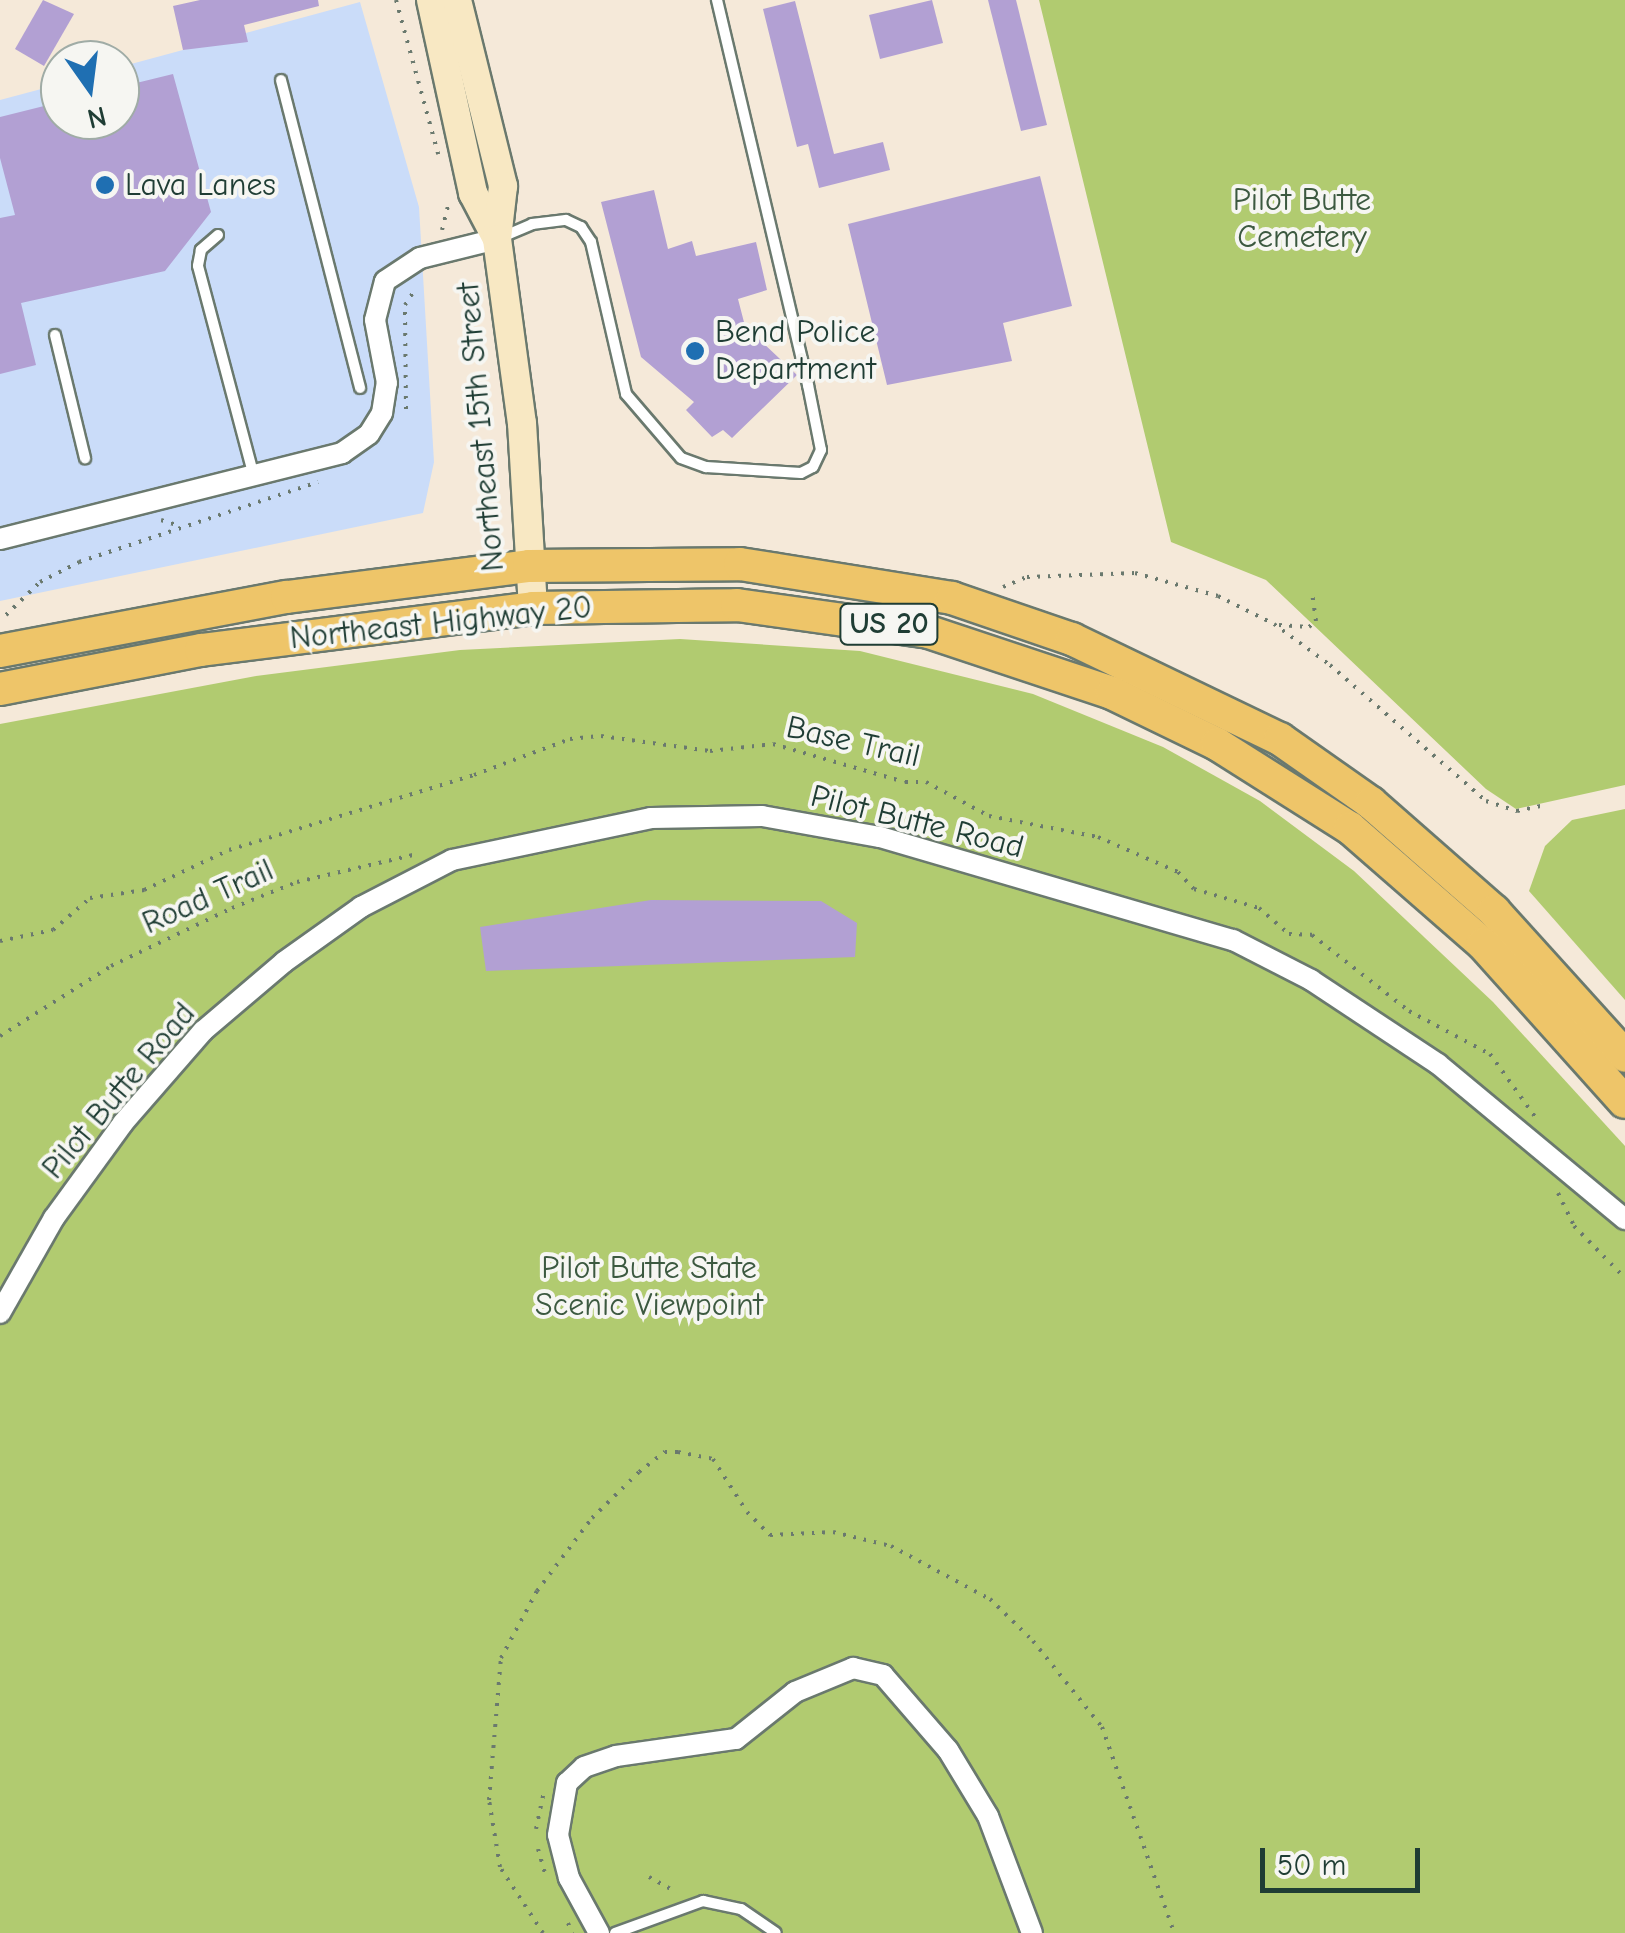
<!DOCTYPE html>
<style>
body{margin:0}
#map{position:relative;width:1625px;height:1933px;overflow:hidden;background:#f5e9d9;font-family:"Comic Neue",sans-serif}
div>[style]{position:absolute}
.built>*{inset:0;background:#cadcf9}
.green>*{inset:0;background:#b1cb70}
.building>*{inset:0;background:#b2a0d3}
.path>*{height:4px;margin-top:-2px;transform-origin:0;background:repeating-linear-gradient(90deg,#6a796e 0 2.5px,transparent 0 10.5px)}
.roads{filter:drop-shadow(2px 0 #6a796e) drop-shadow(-2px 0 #6a796e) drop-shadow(0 2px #6a796e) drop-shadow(0 -2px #6a796e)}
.service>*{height:10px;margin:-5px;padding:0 5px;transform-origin:5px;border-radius:5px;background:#fff}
.minor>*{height:20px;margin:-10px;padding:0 10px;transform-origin:10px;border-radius:10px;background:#fff}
.secondary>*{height:28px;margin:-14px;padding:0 14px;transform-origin:14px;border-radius:14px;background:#f8e8c3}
.primary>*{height:32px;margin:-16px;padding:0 16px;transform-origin:16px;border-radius:16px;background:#eec569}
.dots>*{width:28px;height:28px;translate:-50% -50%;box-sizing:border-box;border:5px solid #f6f6f2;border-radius:50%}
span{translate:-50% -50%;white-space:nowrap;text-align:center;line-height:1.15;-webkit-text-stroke:8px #f6f6f2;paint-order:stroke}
.shield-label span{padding:2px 8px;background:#f6f6f2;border:2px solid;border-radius:8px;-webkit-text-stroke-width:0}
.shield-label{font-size:30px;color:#1f3d34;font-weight:700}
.poi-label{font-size:32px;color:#1f3d34}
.left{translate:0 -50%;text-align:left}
.park-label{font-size:32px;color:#3c5940}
.street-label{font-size:32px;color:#1f3d34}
.north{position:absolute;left:40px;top:40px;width:100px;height:100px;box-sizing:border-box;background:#f6f6f2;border:2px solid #a0aca6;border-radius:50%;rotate:166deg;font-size:28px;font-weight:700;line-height:40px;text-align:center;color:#1f3d34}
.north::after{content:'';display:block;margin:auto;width:35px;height:45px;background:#1f6fb2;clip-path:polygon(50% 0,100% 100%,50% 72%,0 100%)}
.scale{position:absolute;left:1260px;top:1848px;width:160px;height:45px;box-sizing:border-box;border:5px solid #1f3d34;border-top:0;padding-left:12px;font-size:30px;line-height:35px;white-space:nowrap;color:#1f3d34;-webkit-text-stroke:8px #f6f6f2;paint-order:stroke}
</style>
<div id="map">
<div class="built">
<div style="clip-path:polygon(360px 2px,419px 207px,434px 462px,423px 513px,0 601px,0 100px,60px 84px,60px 120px,120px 120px,120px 67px)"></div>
</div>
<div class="green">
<div style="clip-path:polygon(1039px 0,1625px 0,1625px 785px,1516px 809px,1486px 789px,1266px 580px,1171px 542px)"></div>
<div style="clip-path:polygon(680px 639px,860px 651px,1033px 694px,1163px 747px,1260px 801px,1354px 871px,1493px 1002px,1625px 1146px,1625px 1933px,0 1933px,0 724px,256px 676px,460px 650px)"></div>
<div style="clip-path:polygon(1625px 809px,1625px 1000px,1529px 891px,1545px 846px,1572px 820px)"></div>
</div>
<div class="building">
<div style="clip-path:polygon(43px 0,74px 14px,44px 66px,15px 49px)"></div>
<div style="clip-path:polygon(200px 0,318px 0,319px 6px,244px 25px,248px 42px,183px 50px,173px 6px)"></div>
<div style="clip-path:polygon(932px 0,943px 43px,880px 59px,869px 15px)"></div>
<div style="clip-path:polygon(988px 0,1016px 0,1047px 125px,1021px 131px)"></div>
<div style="clip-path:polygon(795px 1px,834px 154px,883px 142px,890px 170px,819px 188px,808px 144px,797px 147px,763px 9px)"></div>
<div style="clip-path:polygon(173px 74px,211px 212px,165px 271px,21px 303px,36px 365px,0 374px,0 218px,15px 215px,0 158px,0 117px,60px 102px,60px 120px,120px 120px,120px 87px)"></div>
<div style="clip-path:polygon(1040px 176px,1072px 306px,1003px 323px,1012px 361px,887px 385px,848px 224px)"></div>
<div style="clip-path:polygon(654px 190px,668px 249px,692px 241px,696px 256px,756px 242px,767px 290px,738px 299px,745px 326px,797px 375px,732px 438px,723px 430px,712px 437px,686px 410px,694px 402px,641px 357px,601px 202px)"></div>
<div style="clip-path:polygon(651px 900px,821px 901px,857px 923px,855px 957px,486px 971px,480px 927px)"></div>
</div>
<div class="path">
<div style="left:396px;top:0;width:160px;rotate:74.7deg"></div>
<div style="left:442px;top:230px;width:29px;rotate:-76deg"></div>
<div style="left:406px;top:409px;width:104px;rotate:-90.6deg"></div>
<div style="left:405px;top:305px;width:20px;rotate:-57deg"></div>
<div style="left:161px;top:520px;width:20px;rotate:18deg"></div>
<div style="left:1003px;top:587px;width:26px;rotate:-23deg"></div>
<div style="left:1027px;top:577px;width:108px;rotate:-2.1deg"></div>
<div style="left:1135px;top:573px;width:86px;rotate:15.5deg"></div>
<div style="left:1218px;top:596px;width:63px;rotate:26.6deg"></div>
<div style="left:1274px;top:624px;width:69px;rotate:36.2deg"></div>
<div style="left:1330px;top:665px;width:207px;rotate:41.1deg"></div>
<div style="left:1486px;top:801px;width:33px;rotate:18deg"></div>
<div style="left:1517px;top:811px;width:24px;rotate:-12deg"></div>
<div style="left:6px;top:615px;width:47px;rotate:-44.1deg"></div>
<div style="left:40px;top:582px;width:44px;rotate:-27.1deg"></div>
<div style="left:79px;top:562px;width:252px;rotate:-18.5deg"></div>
<div style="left:1279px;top:625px;width:30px;rotate:4deg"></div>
<div style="left:1309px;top:627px;width:9px;rotate:-41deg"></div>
<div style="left:1316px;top:621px;width:29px;rotate:-98deg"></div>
<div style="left:0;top:941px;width:54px;rotate:-11.7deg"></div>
<div style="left:53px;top:930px;width:49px;rotate:-40.9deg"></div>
<div style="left:90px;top:898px;width:55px;rotate:-8.4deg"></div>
<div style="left:144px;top:890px;width:94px;rotate:-25.2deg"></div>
<div style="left:229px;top:850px;width:256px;rotate:-17deg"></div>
<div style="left:474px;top:775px;width:103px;rotate:-20.6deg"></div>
<div style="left:570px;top:739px;width:31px;rotate:-6deg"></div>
<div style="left:601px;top:736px;width:110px;rotate:7.8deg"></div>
<div style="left:710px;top:751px;width:63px;rotate:-6.3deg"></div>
<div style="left:773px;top:744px;width:137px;rotate:16.1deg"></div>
<div style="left:905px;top:782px;width:21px"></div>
<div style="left:926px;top:782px;width:72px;rotate:28.4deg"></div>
<div style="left:989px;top:816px;width:111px;rotate:10.9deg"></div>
<div style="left:1098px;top:837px;width:87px;rotate:23.6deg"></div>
<div style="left:1178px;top:872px;width:23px;rotate:47deg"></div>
<div style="left:1194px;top:889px;width:68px;rotate:16.3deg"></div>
<div style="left:1259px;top:908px;width:40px;rotate:41deg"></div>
<div style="left:1289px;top:934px;width:23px;rotate:2deg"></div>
<div style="left:1312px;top:935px;width:123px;rotate:38.1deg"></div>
<div style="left:1409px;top:1011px;width:92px;rotate:28deg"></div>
<div style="left:1490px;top:1054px;width:79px;rotate:54.3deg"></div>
<div style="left:0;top:1036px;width:131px;rotate:-32.2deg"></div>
<div style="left:111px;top:966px;width:134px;rotate:-25.6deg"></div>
<div style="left:232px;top:908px;width:70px;rotate:-21.8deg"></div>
<div style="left:297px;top:882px;width:119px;rotate:-13.1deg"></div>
<div style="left:1558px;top:1193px;width:37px;rotate:64deg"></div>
<div style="left:1574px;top:1226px;width:73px;rotate:45.6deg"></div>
<div style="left:536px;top:1829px;width:40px;rotate:-78deg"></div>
<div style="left:538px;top:1849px;width:25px;rotate:74deg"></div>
<div style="left:649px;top:1877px;width:31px;rotate:29deg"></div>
<div style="left:568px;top:1923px;width:11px;rotate:68deg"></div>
<div style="left:543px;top:1933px;width:79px;rotate:-123.1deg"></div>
<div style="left:500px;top:1867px;width:68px;rotate:-99.3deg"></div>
<div style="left:489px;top:1800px;width:143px;rotate:-85.2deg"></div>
<div style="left:501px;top:1658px;width:76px;rotate:-61.8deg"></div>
<div style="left:537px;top:1591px;width:91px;rotate:-53deg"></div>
<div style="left:592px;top:1518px;width:66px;rotate:-44.4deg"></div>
<div style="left:639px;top:1472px;width:33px;rotate:-38deg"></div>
<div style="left:665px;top:1452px;width:13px"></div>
<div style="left:678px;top:1452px;width:36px;rotate:11deg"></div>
<div style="left:713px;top:1459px;width:63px;rotate:57.3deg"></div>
<div style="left:747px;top:1512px;width:33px;rotate:45deg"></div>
<div style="left:770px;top:1535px;width:63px;rotate:-2.7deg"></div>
<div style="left:833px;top:1532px;width:60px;rotate:13.6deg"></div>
<div style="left:891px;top:1546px;width:112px;rotate:28.2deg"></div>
<div style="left:990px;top:1599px;width:60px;rotate:44.3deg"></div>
<div style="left:1033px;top:1641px;width:110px;rotate:51.3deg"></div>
<div style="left:1102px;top:1727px;width:218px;rotate:70.7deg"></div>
</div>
<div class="roads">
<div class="service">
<div style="left:281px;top:80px;width:318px;rotate:75.6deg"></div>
<div style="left:218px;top:235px;width:23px;rotate:139deg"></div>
<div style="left:201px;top:250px;width:16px;rotate:101deg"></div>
<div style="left:198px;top:266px;width:218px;rotate:75.1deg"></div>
<div style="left:502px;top:237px;width:33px;rotate:-23deg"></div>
<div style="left:532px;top:224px;width:34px;rotate:-7deg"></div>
<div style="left:566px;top:220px;width:17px;rotate:25deg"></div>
<div style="left:581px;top:227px;width:18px;rotate:56deg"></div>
<div style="left:591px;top:242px;width:156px;rotate:77deg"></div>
<div style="left:626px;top:394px;width:84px;rotate:49.3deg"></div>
<div style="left:681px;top:458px;width:27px;rotate:20deg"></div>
<div style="left:706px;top:467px;width:95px;rotate:3.6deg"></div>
<div style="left:801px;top:473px;width:13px;rotate:-27deg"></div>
<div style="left:813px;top:467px;width:19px;rotate:-65deg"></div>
<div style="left:821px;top:450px;width:66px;rotate:-101.3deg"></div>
<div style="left:808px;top:385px;width:396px;rotate:-103.3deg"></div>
<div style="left:55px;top:335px;width:127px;rotate:76.3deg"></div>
<div style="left:615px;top:1933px;width:94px;rotate:-20deg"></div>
<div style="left:703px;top:1901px;width:39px;rotate:12deg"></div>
<div style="left:741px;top:1909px;width:42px;rotate:34.4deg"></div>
</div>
<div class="minor">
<div style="left:0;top:539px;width:353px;rotate:-14.1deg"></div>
<div style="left:342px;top:453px;width:33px;rotate:-35deg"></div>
<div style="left:369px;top:434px;width:25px;rotate:-58deg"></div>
<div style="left:382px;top:413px;width:30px;rotate:-81deg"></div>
<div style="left:387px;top:383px;width:64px;rotate:-100.8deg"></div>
<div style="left:375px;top:320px;width:40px;rotate:-75.6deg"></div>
<div style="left:385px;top:281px;width:42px;rotate:-33.3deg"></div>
<div style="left:420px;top:258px;width:79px;rotate:-13.9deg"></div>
<div style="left:0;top:1313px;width:109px;rotate:-60.4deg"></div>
<div style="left:54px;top:1218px;width:117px;rotate:-54deg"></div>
<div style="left:123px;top:1123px;width:122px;rotate:-49deg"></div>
<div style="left:203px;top:1031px;width:106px;rotate:-40.4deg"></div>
<div style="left:284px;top:962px;width:95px;rotate:-35.5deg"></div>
<div style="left:361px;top:907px;width:102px;rotate:-27.3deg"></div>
<div style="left:452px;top:860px;width:203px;rotate:-11.9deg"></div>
<div style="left:651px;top:818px;width:111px;rotate:-1deg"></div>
<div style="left:762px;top:816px;width:120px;rotate:10.1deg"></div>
<div style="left:880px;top:837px;width:368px;rotate:16.3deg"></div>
<div style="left:1233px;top:940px;width:88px;rotate:27.1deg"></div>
<div style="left:1311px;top:980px;width:152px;rotate:33.5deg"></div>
<div style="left:1438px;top:1064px;width:243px;rotate:39.7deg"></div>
<div style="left:599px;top:1933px;width:63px;rotate:-118.6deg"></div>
<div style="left:569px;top:1878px;width:44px;rotate:-104.3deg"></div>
<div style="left:558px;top:1835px;width:53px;rotate:-80.2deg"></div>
<div style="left:567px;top:1783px;width:23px;rotate:-43deg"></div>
<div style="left:584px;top:1767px;width:34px;rotate:-19deg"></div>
<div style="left:616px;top:1756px;width:121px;rotate:-8.1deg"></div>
<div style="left:736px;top:1739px;width:75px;rotate:-38.5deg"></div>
<div style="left:795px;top:1692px;width:63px;rotate:-22.5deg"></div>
<div style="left:853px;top:1668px;width:31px;rotate:13deg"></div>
<div style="left:883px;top:1675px;width:99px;rotate:49.1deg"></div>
<div style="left:948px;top:1750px;width:77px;rotate:58.8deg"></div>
<div style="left:988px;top:1816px;width:125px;rotate:69.4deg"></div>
</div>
<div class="secondary">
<div style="left:431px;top:0;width:198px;rotate:77.7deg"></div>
<div style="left:473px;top:193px;width:52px;rotate:62.4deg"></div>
<div style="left:457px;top:0;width:192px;rotate:76.1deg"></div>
<div style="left:503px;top:186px;width:53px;rotate:96.5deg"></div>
<div style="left:497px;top:239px;width:186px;rotate:82.3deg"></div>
<div style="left:522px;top:423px;width:185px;rotate:86.6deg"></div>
</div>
<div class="primary">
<div style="left:0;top:651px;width:292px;rotate:-10.7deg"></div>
<div style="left:287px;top:597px;width:244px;rotate:-7.3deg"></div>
<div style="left:529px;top:566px;width:211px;rotate:-0.5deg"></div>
<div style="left:740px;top:564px;width:215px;rotate:9.1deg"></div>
<div style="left:952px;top:598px;width:127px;rotate:18.9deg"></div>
<div style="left:1072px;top:639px;width:231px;rotate:25.7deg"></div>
<div style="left:1280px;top:739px;width:111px;rotate:35.1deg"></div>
<div style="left:1371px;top:803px;width:164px;rotate:41.3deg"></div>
<div style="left:1494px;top:911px;width:195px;rotate:47.9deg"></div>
<div style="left:0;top:689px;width:205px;rotate:-11deg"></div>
<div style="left:201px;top:650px;width:335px;rotate:-7.2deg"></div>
<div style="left:533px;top:608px;width:204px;rotate:-0.8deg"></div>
<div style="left:737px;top:605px;width:194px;rotate:8deg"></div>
<div style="left:929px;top:632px;width:193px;rotate:18.4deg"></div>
<div style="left:1112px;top:693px;width:117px;rotate:25.9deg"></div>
<div style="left:1217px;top:744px;width:157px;rotate:32.3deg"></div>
<div style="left:1350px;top:828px;width:176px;rotate:41.1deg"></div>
<div style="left:1483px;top:944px;width:212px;rotate:48.1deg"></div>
</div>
</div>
<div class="dots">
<div style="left:105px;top:185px;background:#1f6fb2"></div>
<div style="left:695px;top:351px;background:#1f6fb2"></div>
</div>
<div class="shield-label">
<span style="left:889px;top:624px">US 20</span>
</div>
<div class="poi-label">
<span class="left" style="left:125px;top:185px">Lava Lanes</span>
<span class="left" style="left:715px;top:351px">Bend Police<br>Department</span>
</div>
<div class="park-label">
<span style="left:1302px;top:219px">Pilot Butte<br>Cemetery</span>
<span style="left:649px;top:1287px">Pilot Butte State<br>Scenic Viewpoint</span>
</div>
<div class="street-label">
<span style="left:481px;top:427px;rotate:-95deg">Northeast 15th Street</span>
<span style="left:441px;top:623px;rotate:-6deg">Northeast Highway 20</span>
<span style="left:853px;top:742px;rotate:13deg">Base Trail</span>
<span style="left:917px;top:822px;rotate:14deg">Pilot Butte Road</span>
<span style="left:208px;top:897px;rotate:-24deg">Road Trail</span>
<span style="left:119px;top:1091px;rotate:-50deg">Pilot Butte Road</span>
</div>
<div class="north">N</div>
<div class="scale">50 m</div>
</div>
